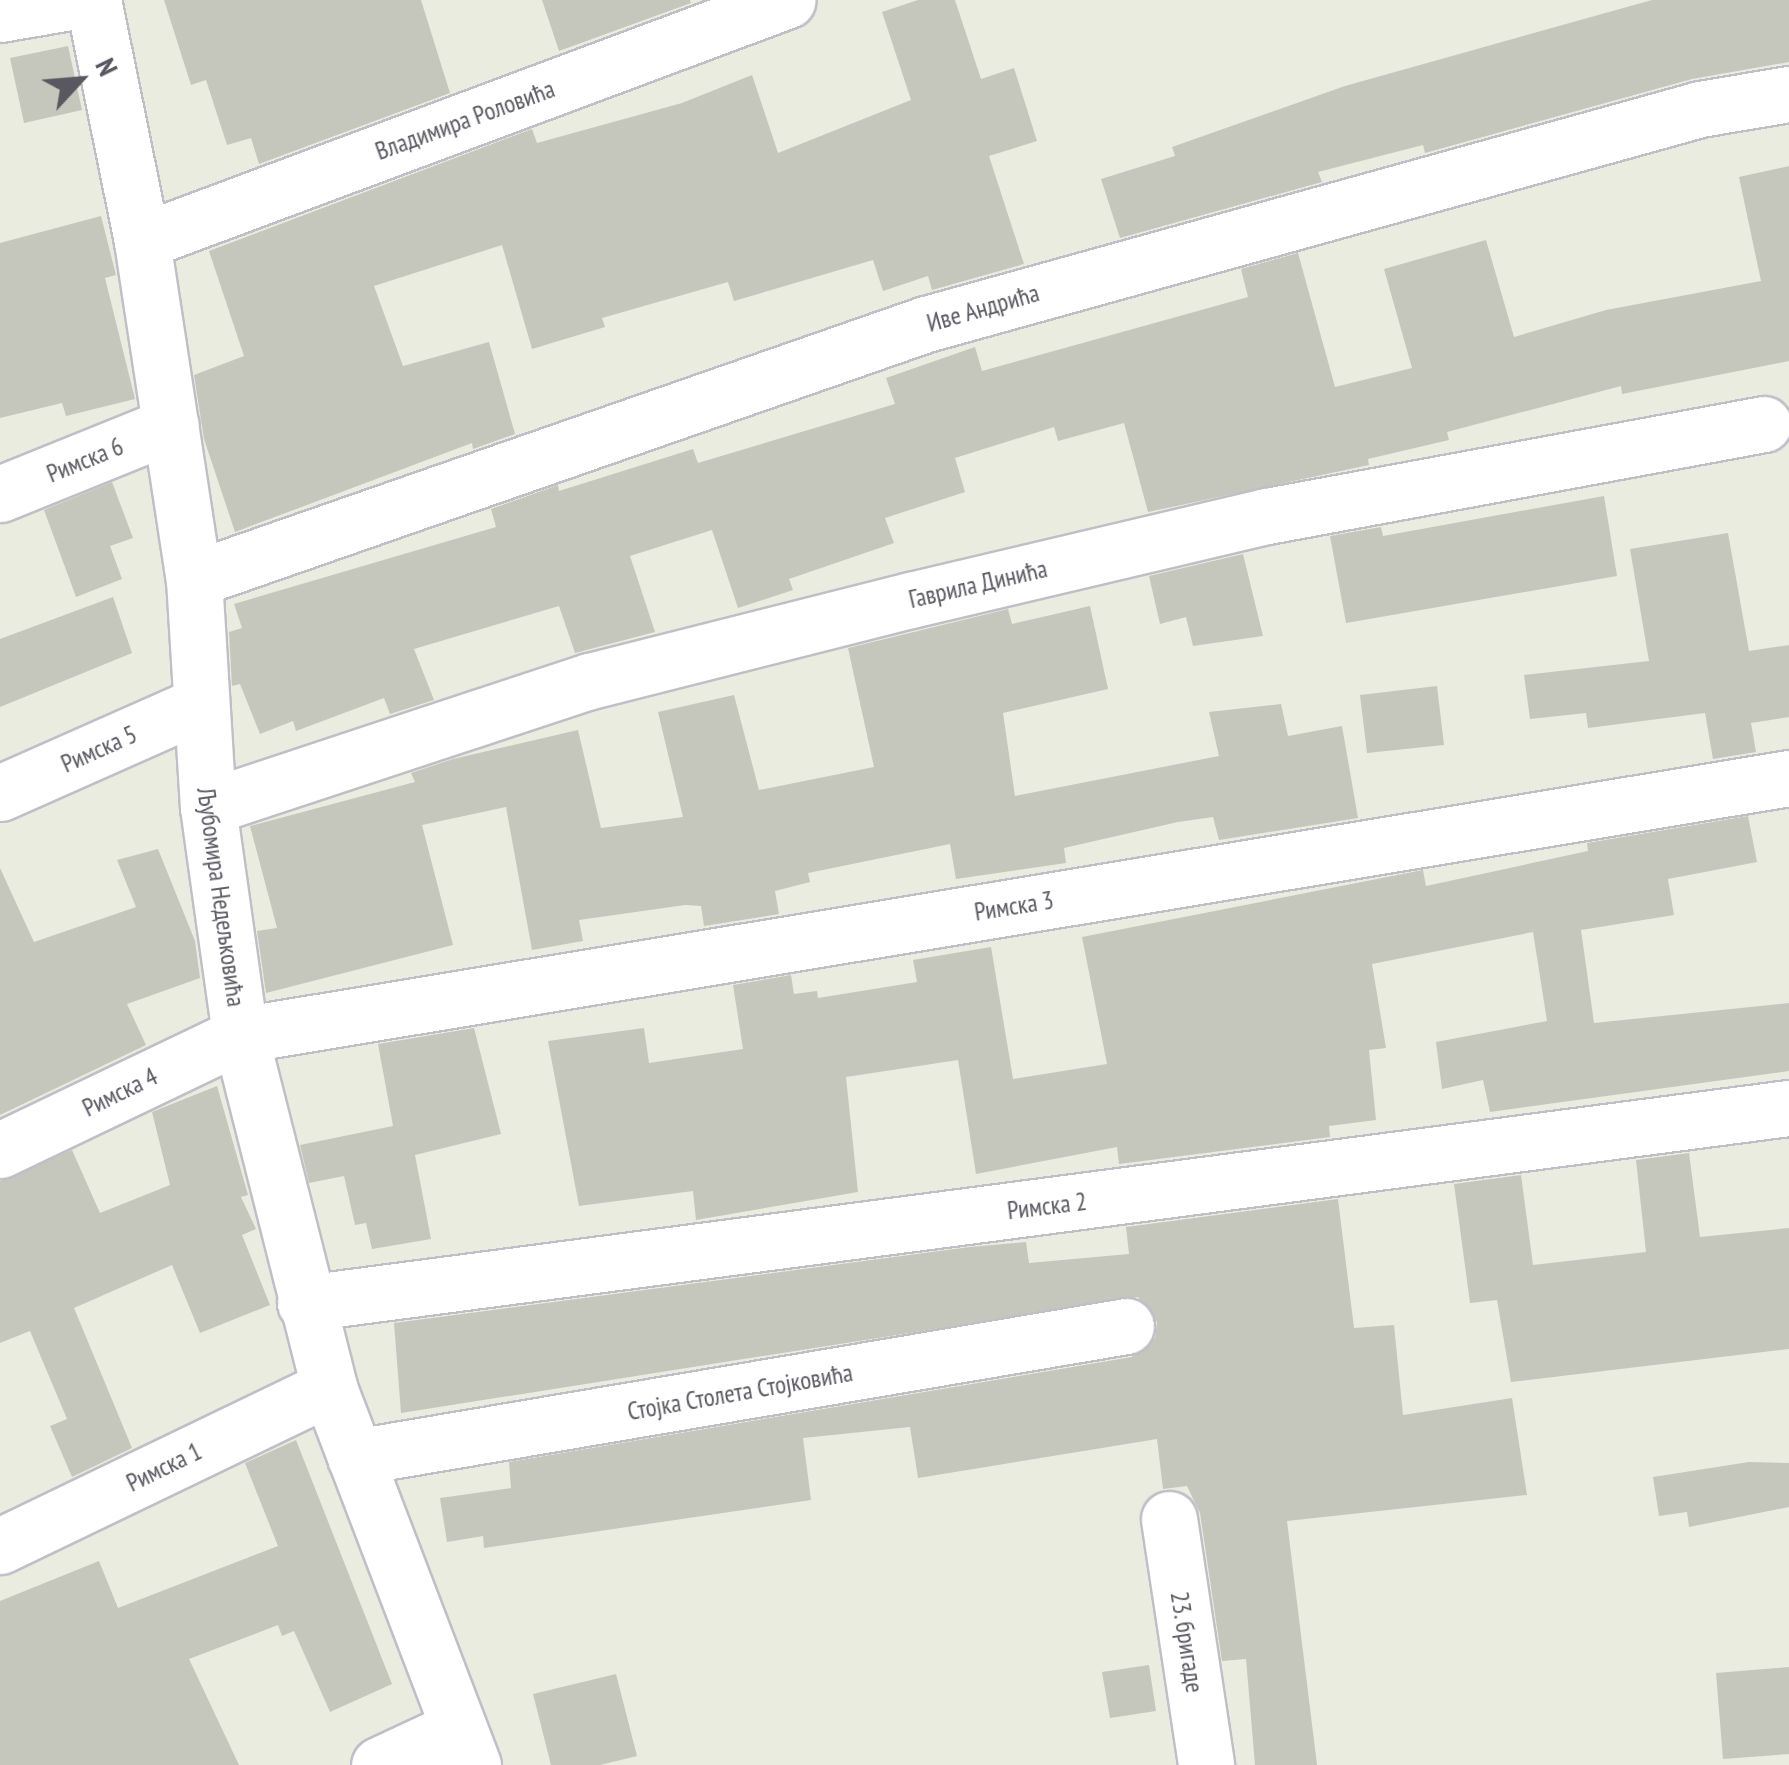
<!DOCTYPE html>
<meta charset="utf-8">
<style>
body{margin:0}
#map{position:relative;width:1789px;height:1765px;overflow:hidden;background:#e9ecdf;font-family:"PT Sans Narrow",sans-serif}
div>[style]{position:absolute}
.building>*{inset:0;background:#c5c7bc}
.roads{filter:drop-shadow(2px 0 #c0bec7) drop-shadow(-2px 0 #c0bec7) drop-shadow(0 2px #c0bec7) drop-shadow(0 -2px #c0bec7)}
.minor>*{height:55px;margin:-27.5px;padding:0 27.5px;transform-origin:27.5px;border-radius:27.5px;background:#fff}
span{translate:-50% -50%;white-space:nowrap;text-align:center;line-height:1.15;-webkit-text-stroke:9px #fff;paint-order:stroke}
.street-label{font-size:25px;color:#595861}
.north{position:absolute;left:30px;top:30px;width:100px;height:100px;-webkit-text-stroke:8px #fff;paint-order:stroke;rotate:64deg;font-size:28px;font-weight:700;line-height:40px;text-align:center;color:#595861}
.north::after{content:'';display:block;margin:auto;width:35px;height:45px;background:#595861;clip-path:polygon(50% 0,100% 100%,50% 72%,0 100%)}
</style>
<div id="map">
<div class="building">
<div style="clip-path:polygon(164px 0,421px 0,450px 93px,259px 164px,251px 138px,227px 145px,206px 80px,191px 85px)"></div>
<div style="clip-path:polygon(542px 0,690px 0,691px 3px,559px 51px)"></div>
<div style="clip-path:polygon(918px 0,955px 0,981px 79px,1014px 68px,1037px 141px,989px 156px,1024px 264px,932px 290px,928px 276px,883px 291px,873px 260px,734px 301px,728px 282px,602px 318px,605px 327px,532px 349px,502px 245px,374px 286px,403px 366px,489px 342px,515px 434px,473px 449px,472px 443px,235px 532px,204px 439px,194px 375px,244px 356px,209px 251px,532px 129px,537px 143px,682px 103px,752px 75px,778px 153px,911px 100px,882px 12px)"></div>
<div style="clip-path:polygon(1652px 0,1789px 0,1789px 62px,1692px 79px,1425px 153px,1423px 145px,1318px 172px,1322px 182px,1120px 238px,1101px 179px,1175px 156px,1172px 147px,1345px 86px)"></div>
<div style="clip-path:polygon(68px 46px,82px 110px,24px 123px,10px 58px)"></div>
<div style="clip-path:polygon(1789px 166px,1789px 361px,1622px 394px,1621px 386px,1447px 432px,1449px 440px,1368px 459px,1369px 465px,1148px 512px,1124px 423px,1058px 441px,1054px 427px,955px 458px,965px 492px,885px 518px,894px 543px,789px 579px,793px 590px,738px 608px,712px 530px,630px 556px,655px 632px,575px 653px,559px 606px,414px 649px,434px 700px,390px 714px,384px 698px,296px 731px,293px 721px,260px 734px,240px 684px,232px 686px,229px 632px,242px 628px,234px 604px,496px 527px,491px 509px,558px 485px,559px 491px,693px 449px,698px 463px,895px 404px,886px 378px,975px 347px,982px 371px,1248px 297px,1241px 269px,1298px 253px,1335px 387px,1412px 368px,1384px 269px,1486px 240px,1514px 337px,1606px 310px,1761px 281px,1739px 177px)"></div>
<div style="clip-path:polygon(101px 216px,116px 275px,105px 278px,135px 399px,66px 416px,62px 403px,0 418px,0 243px)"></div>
<div style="clip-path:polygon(112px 482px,133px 538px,110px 546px,122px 579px,76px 597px,44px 510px)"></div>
<div style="clip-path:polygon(1604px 496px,1617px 576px,1346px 623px,1330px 536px,1381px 527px,1383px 536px)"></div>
<div style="clip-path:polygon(1728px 533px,1749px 651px,1789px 645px,1789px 717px,1751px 723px,1756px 752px,1713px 759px,1705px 713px,1588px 728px,1586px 713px,1530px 719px,1524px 675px,1649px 661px,1630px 549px)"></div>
<div style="clip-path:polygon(1243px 554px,1263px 636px,1193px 646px,1186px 617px,1160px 624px,1149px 576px)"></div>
<div style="clip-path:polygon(113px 597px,132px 653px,0 707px,0 639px)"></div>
<div style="clip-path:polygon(1090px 606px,1108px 689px,1003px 713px,1015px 796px,1219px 756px,1209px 712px,1281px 704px,1288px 736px,1342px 726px,1358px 818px,1219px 840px,1213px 817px,1178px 822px,1064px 848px,1066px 863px,956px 879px,950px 844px,808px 873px,810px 882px,775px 891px,779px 914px,704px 926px,701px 906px,685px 905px,579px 920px,583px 941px,532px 950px,506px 807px,422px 825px,453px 945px,266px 993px,257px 931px,277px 928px,250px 826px,415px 782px,411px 773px,453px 759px,578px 730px,601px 828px,683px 817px,658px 712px,734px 695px,759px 790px,874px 767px,848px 648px,1008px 609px,1012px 624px)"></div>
<div style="clip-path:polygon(1437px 686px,1444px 745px,1367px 753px,1360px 695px)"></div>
<div style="clip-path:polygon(1748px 816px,1757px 862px,1668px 879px,1674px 915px,1581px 930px,1594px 1023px,1789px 1003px,1789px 1071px,1490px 1112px,1483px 1080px,1442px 1089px,1436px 1042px,1547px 1021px,1533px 932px,1372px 964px,1386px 1048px,1369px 1050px,1376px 1120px,1329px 1126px,1330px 1137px,1119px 1164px,1117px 1147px,976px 1174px,958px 1060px,846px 1077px,858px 1192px,696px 1220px,693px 1191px,579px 1206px,548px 1041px,644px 1028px,649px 1063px,743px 1049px,733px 985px,791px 975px,794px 994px,817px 991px,818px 998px,917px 982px,913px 960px,991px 947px,1013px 1079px,1107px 1064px,1082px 937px,1423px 870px,1426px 886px,1588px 851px,1587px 843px)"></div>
<div style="clip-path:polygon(158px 849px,195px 941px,200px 978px,127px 1004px,146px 1045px,0 1115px,0 868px,34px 942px,136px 907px,117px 860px)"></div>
<div style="clip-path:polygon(474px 1028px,501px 1134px,415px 1155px,431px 1239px,372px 1249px,366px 1223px,355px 1225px,344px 1176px,309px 1183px,300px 1145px,393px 1126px,378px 1044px)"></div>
<div style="clip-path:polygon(217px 1086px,248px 1195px,241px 1197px,256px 1229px,242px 1235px,270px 1305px,200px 1333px,172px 1265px,74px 1308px,132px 1448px,72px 1477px,50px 1426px,67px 1419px,30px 1331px,0 1343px,0 1181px,72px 1150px,100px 1213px,170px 1185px,152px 1112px)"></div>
<div style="clip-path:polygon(1689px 1153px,1700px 1237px,1789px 1228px,1789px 1349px,1511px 1382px,1497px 1300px,1470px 1303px,1454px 1184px,1521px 1175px,1533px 1265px,1646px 1252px,1636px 1160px)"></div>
<div style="clip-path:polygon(1338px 1199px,1354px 1328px,1394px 1325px,1403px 1415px,1512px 1398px,1527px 1495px,1287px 1521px,1317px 1765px,1255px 1765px,1246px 1659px,1222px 1661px,1200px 1513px,1187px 1486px,1163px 1489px,1157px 1439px,918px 1478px,910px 1427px,803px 1438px,811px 1500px,484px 1548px,483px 1536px,447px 1542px,440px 1498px,511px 1488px,509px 1462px,1132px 1357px,1155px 1338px,1157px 1322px,1138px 1297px,401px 1413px,394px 1323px,970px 1247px,1026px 1242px,1029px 1263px,1129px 1254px,1126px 1227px)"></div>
<div style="clip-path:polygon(296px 1440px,392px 1684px,330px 1712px,294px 1631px,282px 1636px,278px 1625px,189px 1659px,239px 1765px,0 1765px,0 1601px,99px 1561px,118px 1608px,278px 1546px,245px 1463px)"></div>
<div style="clip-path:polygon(1749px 1462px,1789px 1463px,1789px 1507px,1689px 1527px,1687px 1512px,1659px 1516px,1653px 1477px)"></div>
<div style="clip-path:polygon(1149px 1665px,1156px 1711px,1110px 1718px,1102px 1672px)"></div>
<div style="clip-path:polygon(1789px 1667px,1789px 1754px,1723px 1759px,1716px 1673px)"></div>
<div style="clip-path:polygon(616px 1674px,637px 1756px,600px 1765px,551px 1765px,533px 1694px)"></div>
</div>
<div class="roads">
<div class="minor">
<div style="left:93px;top:0;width:246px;rotate:78.5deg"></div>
<div style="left:142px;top:241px;width:342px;rotate:81.3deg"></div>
<div style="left:194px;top:579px;width:228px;rotate:86.5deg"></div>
<div style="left:208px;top:807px;width:230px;rotate:82deg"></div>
<div style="left:240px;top:1035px;width:364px;rotate:75.8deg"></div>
<div style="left:329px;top:1388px;width:404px;rotate:69.1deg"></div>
<div style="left:0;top:14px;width:83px;rotate:-9.7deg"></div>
<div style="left:142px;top:241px;width:689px;rotate:-20.46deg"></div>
<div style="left:0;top:494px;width:184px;rotate:-22deg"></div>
<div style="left:194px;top:579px;width:775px;rotate:-19.21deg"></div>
<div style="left:926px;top:324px;width:803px;rotate:-15.52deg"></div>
<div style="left:1700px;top:109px;width:90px;rotate:-9.6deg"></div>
<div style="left:0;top:793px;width:218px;rotate:-23.9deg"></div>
<div style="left:208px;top:807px;width:402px;rotate:-18.3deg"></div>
<div style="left:590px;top:681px;width:331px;rotate:-14.2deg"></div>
<div style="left:911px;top:600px;width:366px;rotate:-13.3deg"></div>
<div style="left:1267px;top:516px;width:505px;rotate:-10.49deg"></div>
<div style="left:0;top:1150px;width:266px;rotate:-25.6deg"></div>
<div style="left:240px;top:1035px;width:1570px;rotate:-9.42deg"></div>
<div style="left:305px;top:1303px;width:1497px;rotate:-7.49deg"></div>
<div style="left:355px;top:1457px;width:782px;rotate:-9.64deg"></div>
<div style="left:1169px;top:1519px;width:249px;rotate:81.4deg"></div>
<div style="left:0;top:1546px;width:365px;rotate:-25.7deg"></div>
<div style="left:379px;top:1765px;width:87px;rotate:-25.1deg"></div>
</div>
</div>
<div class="street-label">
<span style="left:465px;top:120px;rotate:-20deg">Владимира Роловића</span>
<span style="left:983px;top:308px;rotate:-16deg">Иве Андрића</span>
<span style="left:85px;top:460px;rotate:-22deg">Римска 6</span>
<span style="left:978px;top:584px;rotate:-13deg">Гаврила Динића</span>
<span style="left:99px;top:749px;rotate:-24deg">Римска 5</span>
<span style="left:221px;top:897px;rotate:82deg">Љубомира Недељковића</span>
<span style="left:1014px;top:906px;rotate:-9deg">Римска 3</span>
<span style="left:120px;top:1092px;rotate:-26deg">Римска 4</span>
<span style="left:1047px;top:1206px;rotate:-7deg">Римска 2</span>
<span style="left:740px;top:1392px;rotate:-10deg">Стојка Столета Стојковића</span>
<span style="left:164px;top:1467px;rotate:-26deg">Римска 1</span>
<span style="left:1187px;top:1642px;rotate:81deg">23. бригаде</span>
</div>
<div class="north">N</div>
</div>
